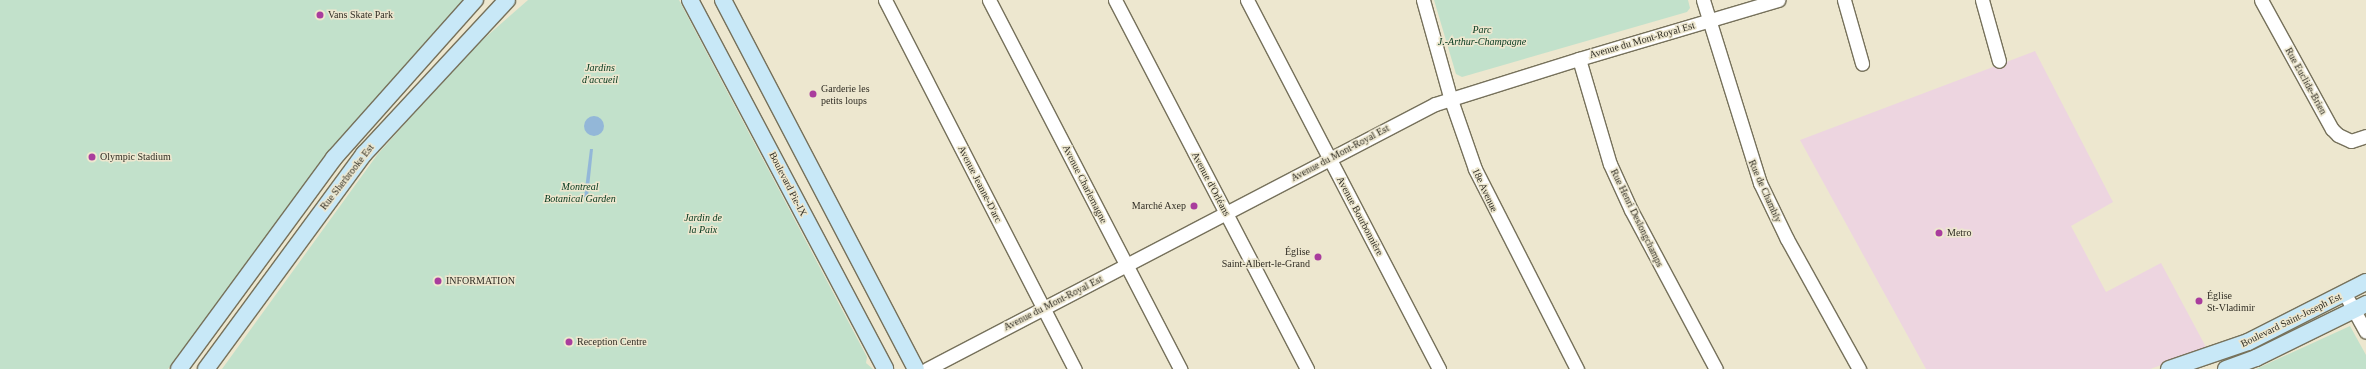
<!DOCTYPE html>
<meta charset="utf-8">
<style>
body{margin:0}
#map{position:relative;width:2366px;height:369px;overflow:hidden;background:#ede7cf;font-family:"Times New Roman",serif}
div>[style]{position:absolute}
.commercial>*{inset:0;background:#edd5e0}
.green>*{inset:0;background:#c2e1cb}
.water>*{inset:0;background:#93b7d8}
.round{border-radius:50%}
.roads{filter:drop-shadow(1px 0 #76715b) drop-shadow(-1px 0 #76715b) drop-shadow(0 1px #76715b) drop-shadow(0 -1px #76715b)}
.minor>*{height:13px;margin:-6.5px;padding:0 6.5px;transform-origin:6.5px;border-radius:6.5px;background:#fff}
.major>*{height:16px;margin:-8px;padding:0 8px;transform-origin:8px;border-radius:8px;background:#c8e8f7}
.dots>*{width:11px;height:11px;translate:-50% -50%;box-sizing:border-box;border:2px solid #ede7cf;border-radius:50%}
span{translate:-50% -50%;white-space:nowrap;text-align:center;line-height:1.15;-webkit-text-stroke:3px #ede7cf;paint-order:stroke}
.poi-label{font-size:10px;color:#312e25}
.left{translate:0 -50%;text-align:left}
.right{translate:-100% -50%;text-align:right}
.park-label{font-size:10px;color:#00351a;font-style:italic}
.street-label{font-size:10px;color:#312e25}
</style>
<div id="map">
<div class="commercial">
<div style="clip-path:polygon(2035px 51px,2113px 202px,2071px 226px,2106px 292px,2161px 263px,2207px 349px,2150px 369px,1926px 369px,1800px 140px)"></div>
</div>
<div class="green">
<div style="clip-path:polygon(0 0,464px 0,373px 103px,280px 218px,168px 369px,0 369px)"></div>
<div style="clip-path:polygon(528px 0,679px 0,867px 357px,866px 363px,873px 369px,222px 369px,377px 155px,470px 51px)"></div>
<div style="clip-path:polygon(1434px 0,1688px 0,1690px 8px,1687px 12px,1462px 77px,1456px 74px)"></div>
<div style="clip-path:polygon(2350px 326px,2366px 355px,2366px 369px,2256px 369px)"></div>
</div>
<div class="water">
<div class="round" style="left:584px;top:116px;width:20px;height:20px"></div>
<div style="clip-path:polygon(590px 149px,593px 149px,588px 197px,584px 197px)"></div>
</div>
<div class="roads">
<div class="minor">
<div style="left:885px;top:0;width:415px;rotate:62.8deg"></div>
<div style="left:989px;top:0;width:416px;rotate:62.6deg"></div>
<div style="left:1115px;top:0;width:416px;rotate:62.5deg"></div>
<div style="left:1247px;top:0;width:416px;rotate:62.5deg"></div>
<div style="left:1423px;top:0;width:104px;rotate:74.4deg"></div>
<div style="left:1451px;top:100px;width:73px;rotate:70.8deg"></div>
<div style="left:1475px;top:169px;width:225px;rotate:63deg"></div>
<div style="left:1703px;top:0;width:192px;rotate:72.7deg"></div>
<div style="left:1760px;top:183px;width:62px;rotate:64.3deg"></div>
<div style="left:1787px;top:239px;width:149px;rotate:61deg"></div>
<div style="left:1844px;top:0;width:66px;rotate:74.1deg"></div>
<div style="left:1982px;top:0;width:63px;rotate:74.4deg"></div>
<div style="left:2261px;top:0;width:147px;rotate:61.2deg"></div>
<div style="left:2332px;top:129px;width:8px;rotate:45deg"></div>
<div style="left:2338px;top:135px;width:14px;rotate:25deg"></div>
<div style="left:2351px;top:141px;width:16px;rotate:-18deg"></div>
<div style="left:1579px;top:59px;width:109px;rotate:73.6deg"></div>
<div style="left:1610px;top:164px;width:51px;rotate:65.5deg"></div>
<div style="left:1631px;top:210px;width:180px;rotate:61.9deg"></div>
<div style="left:2345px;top:294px;width:43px;rotate:61.1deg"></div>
<div style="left:927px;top:369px;width:573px;rotate:-27.55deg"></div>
<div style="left:1435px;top:104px;width:151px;rotate:-17.4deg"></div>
<div style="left:1579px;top:59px;width:208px;rotate:-16.5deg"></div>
</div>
<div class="major">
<div style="left:690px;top:0;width:417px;rotate:62.1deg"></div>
<div style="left:723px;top:0;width:416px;rotate:62.4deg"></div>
<div style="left:179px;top:369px;width:262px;rotate:-53.7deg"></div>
<div style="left:334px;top:158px;width:212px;rotate:-48.3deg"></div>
<div style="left:206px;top:369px;width:267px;rotate:-53.7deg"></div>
<div style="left:364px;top:154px;width:210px;rotate:-47.1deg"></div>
<div style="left:2169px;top:369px;width:83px;rotate:-18.9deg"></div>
<div style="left:2248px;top:342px;width:132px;rotate:-27deg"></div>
<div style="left:2226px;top:369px;width:32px;rotate:-20deg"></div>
<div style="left:2256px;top:358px;width:123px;rotate:-26.1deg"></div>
</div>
</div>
<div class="dots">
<div style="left:320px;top:15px;background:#a93d9d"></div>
<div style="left:813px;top:94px;background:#a93d9d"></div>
<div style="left:92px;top:157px;background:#a93d9d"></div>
<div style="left:1194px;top:206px;background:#a93d9d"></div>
<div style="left:1939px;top:233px;background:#a93d9d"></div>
<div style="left:1318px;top:257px;background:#a93d9d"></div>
<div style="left:438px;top:281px;background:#a93d9d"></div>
<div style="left:2199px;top:301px;background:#a93d9d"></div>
<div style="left:569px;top:342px;background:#a93d9d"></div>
</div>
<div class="poi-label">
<span class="left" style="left:328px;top:15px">Vans Skate Park</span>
<span class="left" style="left:821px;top:94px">Garderie les<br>petits loups</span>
<span class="left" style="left:100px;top:157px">Olympic Stadium</span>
<span class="right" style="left:1186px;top:206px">Marché Axep</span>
<span class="left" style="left:1947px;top:233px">Metro</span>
<span class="right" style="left:1310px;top:257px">Église<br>Saint-Albert-le-Grand</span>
<span class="left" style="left:446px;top:281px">INFORMATION</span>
<span class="left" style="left:2207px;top:301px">Église<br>St-Vladimir</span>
<span class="left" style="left:577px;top:342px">Reception Centre</span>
</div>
<div class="park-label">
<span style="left:1482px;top:35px">Parc<br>J.-Arthur-Champagne</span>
<span style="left:600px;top:73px">Jardins<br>d'accueil</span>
<span style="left:580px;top:192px">Montreal<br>Botanical Garden</span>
<span style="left:703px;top:223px">Jardin de<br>la Paix</span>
</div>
<div class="street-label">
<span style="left:1642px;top:40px;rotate:-16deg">Avenue du Mont-Royal Est</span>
<span style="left:2306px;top:81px;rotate:61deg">Rue Euclide-Brien</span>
<span style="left:1340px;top:153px;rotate:-28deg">Avenue du Mont-Royal Est</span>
<span style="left:347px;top:177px;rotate:-52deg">Rue Sherbrooke Est</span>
<span style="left:788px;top:184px;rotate:63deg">Boulevard Pie-IX</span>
<span style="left:980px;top:184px;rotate:63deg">Avenue Jeanne-D'arc</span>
<span style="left:1085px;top:184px;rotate:63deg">Avenue Charlemagne</span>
<span style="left:1211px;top:184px;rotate:62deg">Avenue d'Orléans</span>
<span style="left:1485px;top:190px;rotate:65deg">18e Avenue</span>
<span style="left:1765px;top:191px;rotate:66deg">Rue de Chambly</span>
<span style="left:1360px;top:216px;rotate:62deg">Avenue Bourbonnière</span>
<span style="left:1637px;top:218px;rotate:64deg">Rue Henri Deslongchamps</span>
<span style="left:1053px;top:303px;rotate:-27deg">Avenue du Mont-Royal Est</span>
<span style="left:2291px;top:320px;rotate:-26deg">Boulevard Saint-Joseph Est</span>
</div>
</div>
